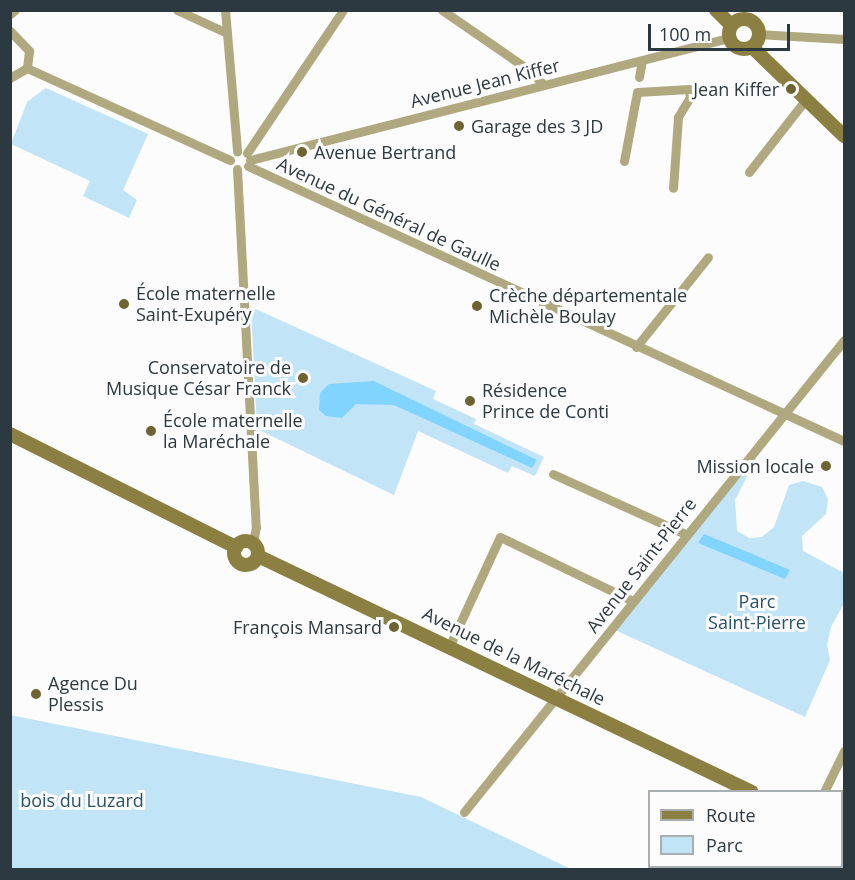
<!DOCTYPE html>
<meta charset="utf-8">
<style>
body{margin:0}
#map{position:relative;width:855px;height:880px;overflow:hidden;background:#fcfcfc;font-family:"Open Sans",sans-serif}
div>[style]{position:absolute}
.green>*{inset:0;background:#c1e4f7}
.water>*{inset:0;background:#81d4fe}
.street>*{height:9px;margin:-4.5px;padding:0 4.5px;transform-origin:4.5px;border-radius:4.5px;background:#b0a980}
.secondary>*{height:14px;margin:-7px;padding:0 7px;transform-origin:7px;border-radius:7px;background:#8b8041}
.secondary>.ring{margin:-7px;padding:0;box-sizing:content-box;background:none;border:14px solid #8b8041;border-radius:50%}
.dots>*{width:16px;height:16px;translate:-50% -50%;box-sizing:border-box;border:3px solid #fcfcfc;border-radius:50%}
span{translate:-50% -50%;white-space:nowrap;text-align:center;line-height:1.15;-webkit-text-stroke:6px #fcfcfc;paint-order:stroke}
.street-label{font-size:18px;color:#2c3940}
.poi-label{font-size:18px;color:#2c3940}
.right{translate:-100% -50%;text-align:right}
.left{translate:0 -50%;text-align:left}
.park-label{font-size:18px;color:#27546a}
.frame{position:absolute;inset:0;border:12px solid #2c3940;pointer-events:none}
.legend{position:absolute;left:648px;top:790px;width:195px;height:78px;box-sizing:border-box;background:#fcfcfc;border:2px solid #a9aeb1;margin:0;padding:8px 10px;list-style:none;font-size:18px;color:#2c3940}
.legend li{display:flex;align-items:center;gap:12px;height:30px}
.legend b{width:30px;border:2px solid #a9aeb1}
.scale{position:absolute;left:648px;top:24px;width:142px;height:27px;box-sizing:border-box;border:3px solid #2c3940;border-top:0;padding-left:8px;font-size:18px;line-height:21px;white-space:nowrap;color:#2c3940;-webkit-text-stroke:4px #fcfcfc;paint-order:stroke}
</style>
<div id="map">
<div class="green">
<div style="clip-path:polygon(46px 88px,148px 134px,123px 190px,137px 200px,129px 218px,83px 196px,90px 181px,11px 144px,27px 102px)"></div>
<div style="clip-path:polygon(251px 307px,436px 391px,433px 399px,476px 419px,474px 424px,544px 457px,535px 476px,512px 466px,508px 473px,418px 431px,394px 495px,257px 429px)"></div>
<div style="clip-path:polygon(751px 457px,756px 459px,735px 500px,737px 531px,749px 538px,762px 537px,774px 527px,789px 485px,803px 481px,822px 487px,828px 499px,826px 514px,802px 536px,803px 551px,844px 573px,844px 603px,831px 627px,827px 645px,830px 660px,805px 717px,615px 630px)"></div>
<div style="clip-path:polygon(10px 715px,421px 797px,571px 869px,11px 869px)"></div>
</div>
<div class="water">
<div style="clip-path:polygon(374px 381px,384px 386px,537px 460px,532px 468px,394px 405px,356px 404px,342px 418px,326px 416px,319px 410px,320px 393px,329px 384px)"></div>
<div style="clip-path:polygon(704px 534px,790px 570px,785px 579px,698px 543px)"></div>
</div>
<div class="street">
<div style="left:177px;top:10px;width:55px;rotate:24.7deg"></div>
<div style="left:225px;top:10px;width:142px;rotate:85.1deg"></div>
<div style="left:442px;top:10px;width:106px;rotate:34.6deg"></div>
<div style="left:529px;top:70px;width:21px;rotate:45deg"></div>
<div style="left:10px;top:14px;width:6px;rotate:-39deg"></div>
<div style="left:10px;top:31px;width:28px;rotate:46deg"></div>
<div style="left:29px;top:51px;width:17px;rotate:97deg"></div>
<div style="left:27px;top:68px;width:20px;rotate:150deg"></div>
<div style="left:759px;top:34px;width:85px;rotate:3.4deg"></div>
<div style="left:27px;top:68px;width:223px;rotate:24.4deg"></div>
<div style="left:639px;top:77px;width:17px;rotate:-80deg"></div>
<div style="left:247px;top:153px;width:172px;rotate:-56.1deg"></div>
<div style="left:250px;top:160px;width:494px;rotate:-14.3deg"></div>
<div style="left:624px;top:161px;width:70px;rotate:-79.3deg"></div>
<div style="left:637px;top:92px;width:52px;rotate:-3.3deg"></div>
<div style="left:689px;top:89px;width:8px;rotate:83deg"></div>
<div style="left:690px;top:97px;width:23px;rotate:121deg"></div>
<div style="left:678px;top:117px;width:71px;rotate:94deg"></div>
<div style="left:248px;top:166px;width:656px;rotate:24.77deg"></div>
<div style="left:237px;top:169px;width:359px;rotate:87deg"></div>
<div style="left:256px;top:527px;width:16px;rotate:101deg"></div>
<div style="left:749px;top:172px;width:93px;rotate:-52deg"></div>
<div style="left:636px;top:347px;width:115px;rotate:-51.3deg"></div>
<div style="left:553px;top:474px;width:145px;rotate:24.4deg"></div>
<div style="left:450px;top:645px;width:119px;rotate:-65.2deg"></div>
<div style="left:500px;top:537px;width:148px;rotate:25.7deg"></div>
<div style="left:824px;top:792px;width:46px;rotate:-64deg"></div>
<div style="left:464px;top:812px;width:606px;rotate:-51.16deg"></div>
</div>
<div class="secondary">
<div style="left:716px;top:10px;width:21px;rotate:45deg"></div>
<div class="ring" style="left:729px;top:19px;width:16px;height:16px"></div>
<div style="left:752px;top:47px;width:128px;rotate:44.1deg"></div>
<div style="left:10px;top:434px;width:253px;rotate:26.6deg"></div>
<div class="ring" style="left:234px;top:541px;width:10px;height:10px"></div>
<div style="left:258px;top:556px;width:547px;rotate:25.54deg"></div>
<div style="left:842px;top:836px;width:2px;rotate:27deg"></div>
</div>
<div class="dots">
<div style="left:791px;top:89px;background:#6d6431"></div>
<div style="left:459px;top:126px;background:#6d6431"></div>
<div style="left:302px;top:152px;background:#6d6431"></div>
<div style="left:124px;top:304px;background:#6d6431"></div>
<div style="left:477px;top:306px;background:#6d6431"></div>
<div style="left:303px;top:378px;background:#6d6431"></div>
<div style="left:470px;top:401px;background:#6d6431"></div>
<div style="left:151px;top:431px;background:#6d6431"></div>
<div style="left:826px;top:466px;background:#6d6431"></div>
<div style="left:394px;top:627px;background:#6d6431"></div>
<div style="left:36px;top:694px;background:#6d6431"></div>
</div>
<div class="street-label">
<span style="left:485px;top:83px;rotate:-14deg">Avenue Jean Kiffer</span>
<span style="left:389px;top:214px;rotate:25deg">Avenue du Général de Gaulle</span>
<span style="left:641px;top:565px;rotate:-52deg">Avenue Saint-Pierre</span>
<span style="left:514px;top:656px;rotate:26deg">Avenue de la Maréchale</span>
</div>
<div class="poi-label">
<span class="right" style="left:779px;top:89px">Jean Kiffer</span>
<span class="left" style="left:471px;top:126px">Garage des 3 JD</span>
<span class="left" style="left:314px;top:152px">Avenue Bertrand</span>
<span class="left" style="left:136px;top:304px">École maternelle<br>Saint-Exupéry</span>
<span class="left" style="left:489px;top:306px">Crèche départementale<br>Michèle Boulay</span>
<span class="right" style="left:291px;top:378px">Conservatoire de<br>Musique César Franck</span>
<span class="left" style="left:482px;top:401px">Résidence<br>Prince de Conti</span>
<span class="left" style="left:163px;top:431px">École maternelle<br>la Maréchale</span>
<span class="right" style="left:814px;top:466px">Mission locale</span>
<span class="right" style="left:382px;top:627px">François Mansard</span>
<span class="left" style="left:48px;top:694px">Agence Du<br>Plessis</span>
</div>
<div class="park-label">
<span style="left:757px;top:612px">Parc<br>Saint-Pierre</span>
<span style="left:82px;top:800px">bois du Luzard</span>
</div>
<div class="frame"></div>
<ul class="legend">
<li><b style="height:8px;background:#8b8041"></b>Route</li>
<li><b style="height:16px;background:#c1e4f7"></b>Parc</li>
</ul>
<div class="scale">100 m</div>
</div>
